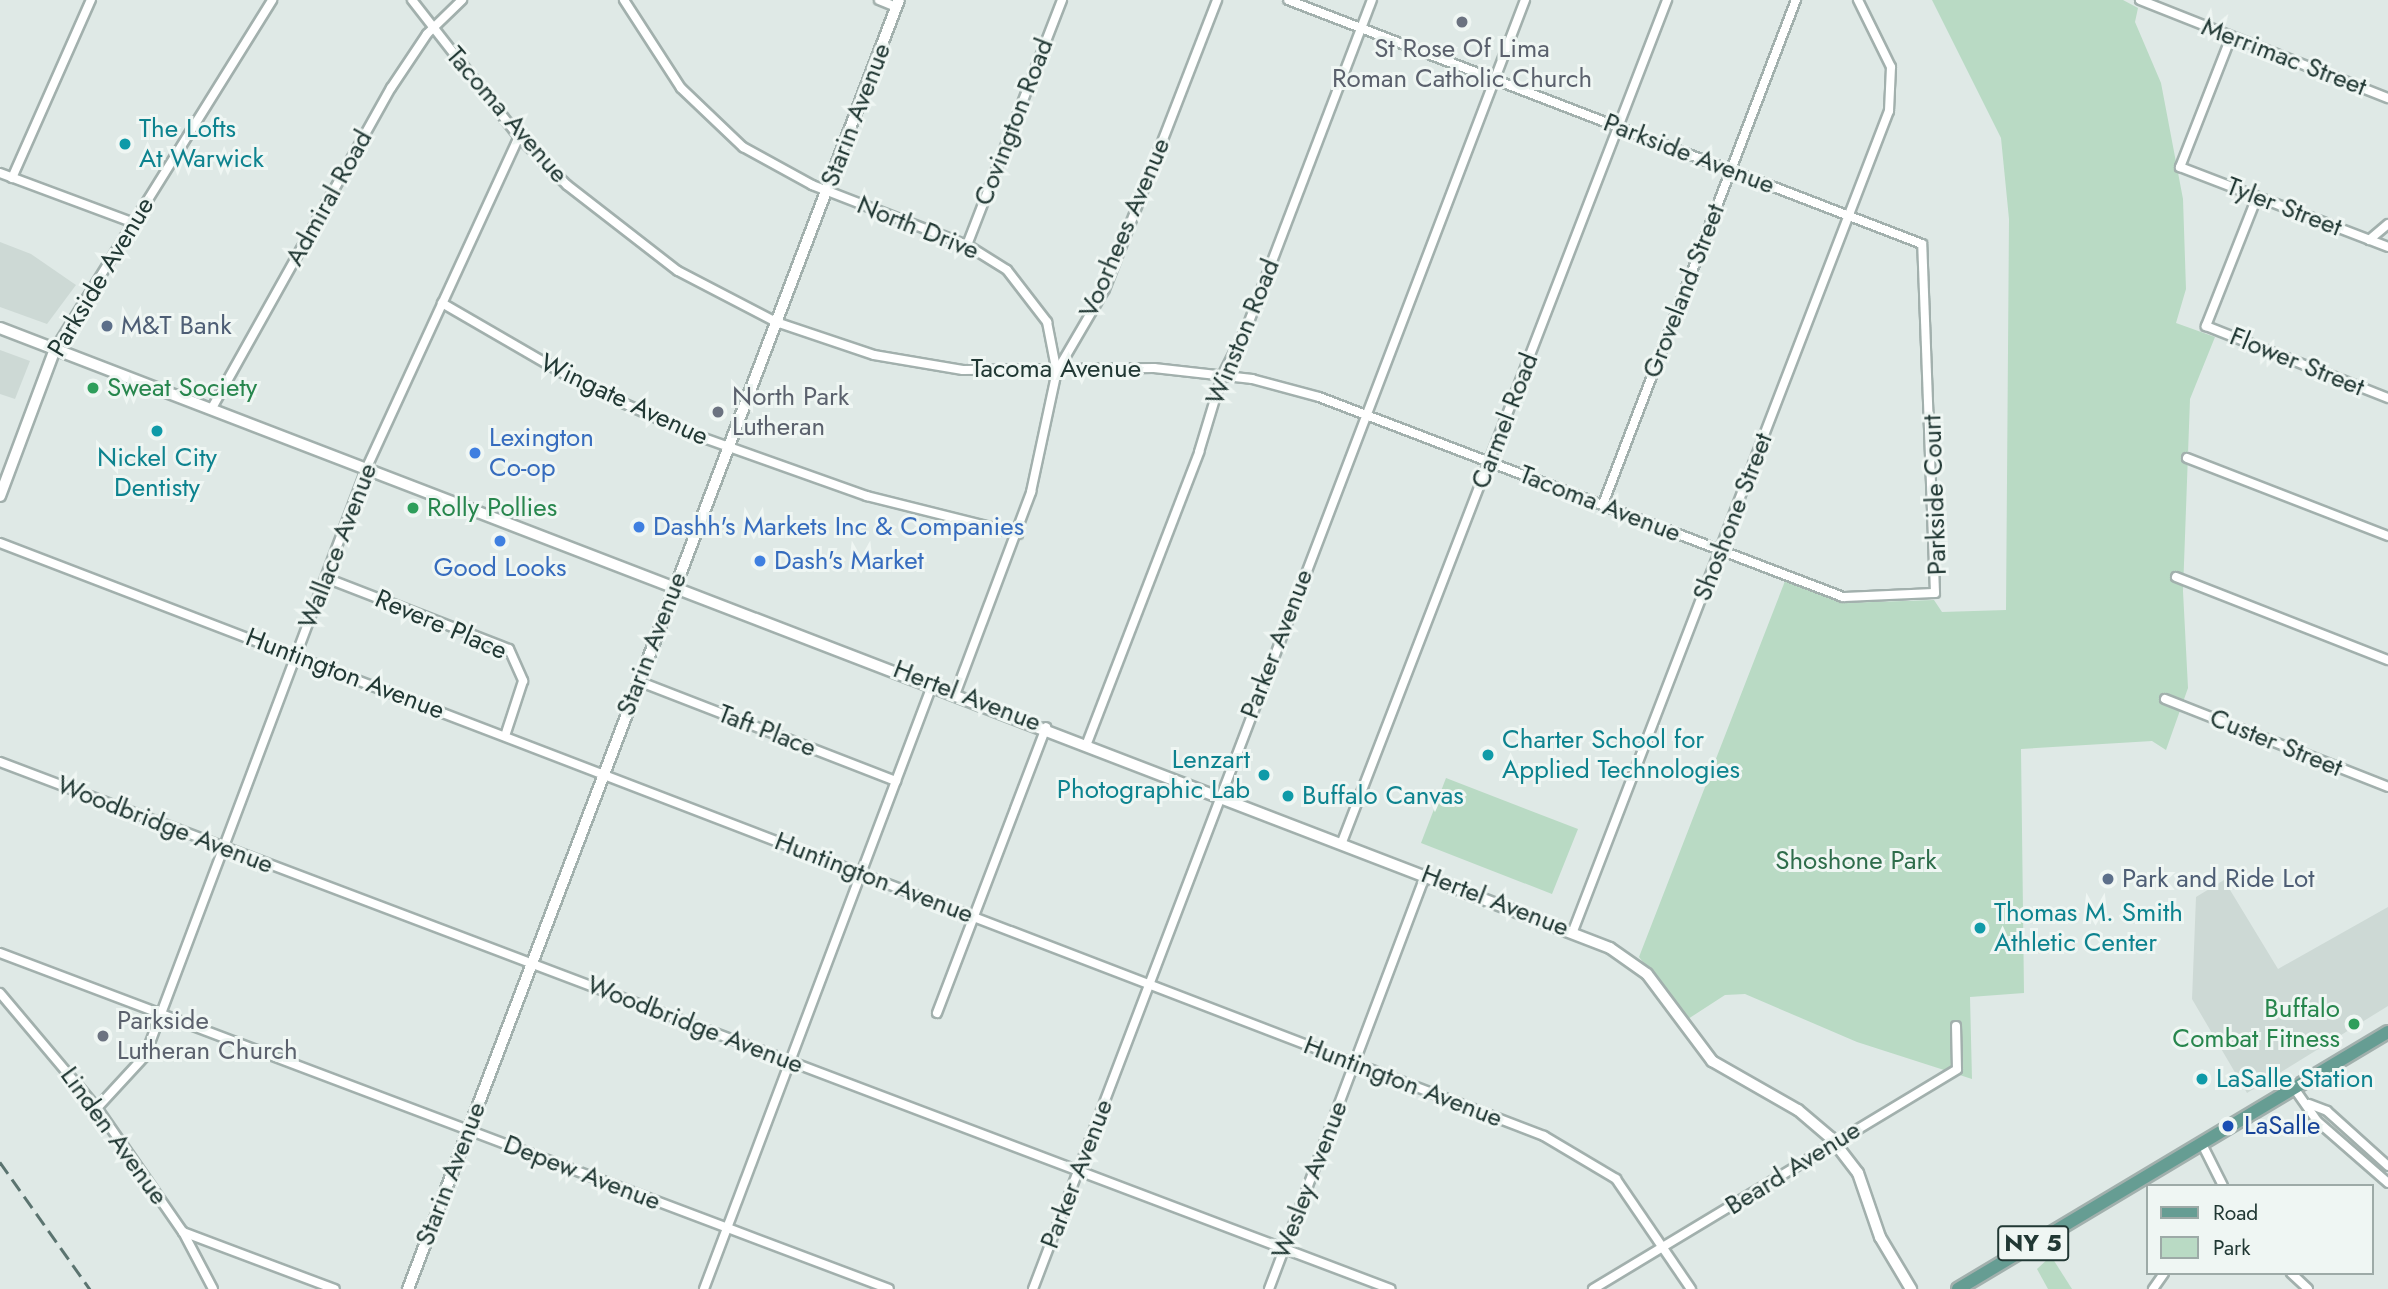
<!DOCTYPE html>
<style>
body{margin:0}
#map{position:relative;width:2388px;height:1289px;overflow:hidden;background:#dfe9e6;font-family:Jost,sans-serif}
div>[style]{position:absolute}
.built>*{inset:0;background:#cdd9d5}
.green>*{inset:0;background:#b9dac4}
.roads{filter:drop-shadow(2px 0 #a2b0ad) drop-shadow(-2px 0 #a2b0ad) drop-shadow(0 2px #a2b0ad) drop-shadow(0 -2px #a2b0ad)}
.minor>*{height:8px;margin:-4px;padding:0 4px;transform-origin:4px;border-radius:4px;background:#fff}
.tertiary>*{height:10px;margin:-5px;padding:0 5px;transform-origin:5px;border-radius:5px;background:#fff}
.primary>*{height:12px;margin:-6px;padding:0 6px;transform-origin:6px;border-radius:6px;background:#669d93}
.rail>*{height:2.5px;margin-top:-1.25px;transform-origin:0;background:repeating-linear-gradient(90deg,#5b7470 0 14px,transparent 0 21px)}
.dots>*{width:19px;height:19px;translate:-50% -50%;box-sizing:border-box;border:4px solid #eff6f3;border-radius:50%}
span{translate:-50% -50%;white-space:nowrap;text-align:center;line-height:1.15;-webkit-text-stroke:6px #eff6f3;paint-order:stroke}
.shield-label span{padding:2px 5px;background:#eff6f3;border:2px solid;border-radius:5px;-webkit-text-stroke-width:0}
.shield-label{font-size:24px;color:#213834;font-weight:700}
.worship-label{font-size:26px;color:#5b616d}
.left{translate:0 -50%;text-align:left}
.street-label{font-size:26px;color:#213834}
.culture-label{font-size:26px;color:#0d838f}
.right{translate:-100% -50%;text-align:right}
.service-label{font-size:26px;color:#4e5e75}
.leisure-label{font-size:26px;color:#27864d}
.shop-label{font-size:26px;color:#366cbe}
.park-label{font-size:26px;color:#2e6d4b}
.transit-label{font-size:26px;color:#164399}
.legend{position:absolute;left:2146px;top:1184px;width:228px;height:91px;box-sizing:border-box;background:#eff6f3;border:2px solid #9daaa7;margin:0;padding:9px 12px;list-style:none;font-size:21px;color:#213834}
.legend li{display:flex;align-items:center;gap:14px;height:35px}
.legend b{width:35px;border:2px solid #9daaa7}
</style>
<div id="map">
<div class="built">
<div style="clip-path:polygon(0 242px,31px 254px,76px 285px,47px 324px,0 307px)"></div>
<div style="clip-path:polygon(0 350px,30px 361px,15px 399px,0 394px)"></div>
<div style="clip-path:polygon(2224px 880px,2278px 969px,2388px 907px,2388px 1006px,2247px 1093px,2192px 999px,2196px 897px)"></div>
</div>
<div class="green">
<div style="clip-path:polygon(1932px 0,2123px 0,2138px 8px,2135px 22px,2161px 83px,2183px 199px,2186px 289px,2176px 323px,2215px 337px,2190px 399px,2183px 591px,2188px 688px,2166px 750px,2152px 741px,2021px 749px,2024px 993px,1970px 997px,1972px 1079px,1857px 1042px,1745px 994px,1725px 995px,1688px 1019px,1639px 957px,1785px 581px,1842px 603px,1934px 600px,1942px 612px,2006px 610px,2009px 219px,2001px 138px)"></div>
<div style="clip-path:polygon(1446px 778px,1578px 829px,1552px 894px,1421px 843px)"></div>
<div style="clip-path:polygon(2051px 1256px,2072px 1289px,2048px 1289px,2037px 1269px)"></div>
</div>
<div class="roads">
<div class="minor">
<div style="left:412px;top:0;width:174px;rotate:52deg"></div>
<div style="left:519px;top:137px;width:68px;rotate:45deg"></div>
<div style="left:567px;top:185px;width:140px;rotate:37.8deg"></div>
<div style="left:678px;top:271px;width:110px;rotate:27.5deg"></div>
<div style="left:776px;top:322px;width:103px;rotate:18.6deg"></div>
<div style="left:874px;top:355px;width:90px;rotate:9.6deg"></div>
<div style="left:963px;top:370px;width:191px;rotate:-0.6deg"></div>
<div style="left:1154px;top:368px;width:99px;rotate:6.4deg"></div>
<div style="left:1252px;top:379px;width:69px;rotate:15deg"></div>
<div style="left:1319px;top:397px;width:561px;rotate:20.89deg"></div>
<div style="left:1843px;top:597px;width:92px;rotate:-2.5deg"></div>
<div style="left:1935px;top:593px;width:349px;rotate:-92.1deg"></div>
<div style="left:1922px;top:244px;width:679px;rotate:-158.95deg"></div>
<div style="left:624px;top:0;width:105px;rotate:57.1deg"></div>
<div style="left:681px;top:88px;width:86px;rotate:43.6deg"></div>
<div style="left:743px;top:147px;width:79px;rotate:28.8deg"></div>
<div style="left:812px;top:185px;width:166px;rotate:21.2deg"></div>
<div style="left:967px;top:245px;width:47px;rotate:32deg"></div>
<div style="left:1007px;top:270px;width:66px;rotate:52.4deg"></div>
<div style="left:1047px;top:322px;width:47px;rotate:78.9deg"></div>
<div style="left:879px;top:0;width:18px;rotate:22deg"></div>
<div style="left:2140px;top:0;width:267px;rotate:21.6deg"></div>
<div style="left:2231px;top:37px;width:140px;rotate:111.4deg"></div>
<div style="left:2180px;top:167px;width:223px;rotate:21deg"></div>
<div style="left:0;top:173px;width:141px;rotate:20.4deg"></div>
<div style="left:12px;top:178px;width:195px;rotate:-66.1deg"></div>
<div style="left:2257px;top:197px;width:139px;rotate:111.6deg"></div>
<div style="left:2206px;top:326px;width:196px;rotate:21.6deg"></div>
<div style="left:2369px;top:240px;width:25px;rotate:-40deg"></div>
<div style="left:967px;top:245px;width:263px;rotate:-68.8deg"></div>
<div style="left:442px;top:303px;width:165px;rotate:30.1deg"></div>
<div style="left:585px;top:386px;width:115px;rotate:24.1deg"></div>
<div style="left:690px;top:433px;width:188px;rotate:19.6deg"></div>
<div style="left:867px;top:496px;width:156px;rotate:14.1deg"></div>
<div style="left:55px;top:349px;width:411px;rotate:-58.1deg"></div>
<div style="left:212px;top:408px;width:367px;rotate:-60.8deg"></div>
<div style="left:391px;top:88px;width:65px;rotate:-56.3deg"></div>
<div style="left:427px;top:34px;width:49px;rotate:-44.2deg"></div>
<div style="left:2187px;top:458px;width:216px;rotate:21.2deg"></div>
<div style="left:1603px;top:504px;width:540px;rotate:-69.05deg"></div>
<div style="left:0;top:543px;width:1654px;rotate:21.01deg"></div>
<div style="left:1544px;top:1136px;width:84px;rotate:30.8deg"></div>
<div style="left:1616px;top:1179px;width:133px;rotate:55.7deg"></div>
<div style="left:2176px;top:577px;width:228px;rotate:21.4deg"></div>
<div style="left:326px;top:578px;width:196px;rotate:21.2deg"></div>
<div style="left:509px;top:649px;width:35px;rotate:66deg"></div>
<div style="left:523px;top:681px;width:58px;rotate:108.1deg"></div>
<div style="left:638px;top:681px;width:277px;rotate:21.2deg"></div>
<div style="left:956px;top:692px;width:214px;rotate:-69.4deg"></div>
<div style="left:1031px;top:492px;width:124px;rotate:-77.9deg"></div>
<div style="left:1057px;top:371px;width:95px;rotate:-59.7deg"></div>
<div style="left:1105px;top:289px;width:310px;rotate:-68.8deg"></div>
<div style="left:2165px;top:699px;width:240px;rotate:21.5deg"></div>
<div style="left:1087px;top:743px;width:312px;rotate:-68.9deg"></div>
<div style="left:1199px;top:452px;width:79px;rotate:-73.2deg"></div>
<div style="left:1222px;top:376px;width:55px;rotate:-63deg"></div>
<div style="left:1247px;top:327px;width:350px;rotate:-69.1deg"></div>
<div style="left:0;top:762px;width:1487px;rotate:20.76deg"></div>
<div style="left:1342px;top:842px;width:903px;rotate:-68.89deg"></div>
<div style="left:1573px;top:931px;width:879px;rotate:-68.93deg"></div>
<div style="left:1889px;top:111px;width:44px;rotate:-87.4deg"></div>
<div style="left:1891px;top:67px;width:75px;rotate:-116.2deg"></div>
<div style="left:0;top:953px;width:950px;rotate:20.7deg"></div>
<div style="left:0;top:993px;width:150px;rotate:49.9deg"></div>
<div style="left:97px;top:1108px;width:151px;rotate:55.3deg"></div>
<div style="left:183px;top:1232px;width:64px;rotate:62.2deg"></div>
<div style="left:937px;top:1013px;width:306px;rotate:-69.1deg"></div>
<div style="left:2294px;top:1088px;width:40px;rotate:55.1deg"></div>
<div style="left:2317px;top:1121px;width:94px;rotate:41.1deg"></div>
<div style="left:2309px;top:1104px;width:19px;rotate:21deg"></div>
<div style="left:2327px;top:1111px;width:82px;rotate:42deg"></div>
<div style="left:97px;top:1108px;width:71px;rotate:-47.3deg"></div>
<div style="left:145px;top:1056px;width:629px;rotate:-69.35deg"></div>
<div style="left:367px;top:467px;width:363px;rotate:-65.3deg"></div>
<div style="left:2201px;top:1142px;width:49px;rotate:63.4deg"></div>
<div style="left:183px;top:1232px;width:162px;rotate:20.6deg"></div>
<div style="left:2291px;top:1273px;width:23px;rotate:43deg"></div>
<div style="left:704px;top:1289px;width:648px;rotate:-69.3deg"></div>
<div style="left:1033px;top:1289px;width:1380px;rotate:-69.11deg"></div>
<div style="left:1269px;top:1289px;width:444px;rotate:-69.3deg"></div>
<div style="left:1593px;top:1289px;width:425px;rotate:-31.1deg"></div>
<div style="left:1957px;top:1069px;width:43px;rotate:-91.3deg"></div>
<div style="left:2153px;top:1289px;width:19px;rotate:-55deg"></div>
</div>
<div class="tertiary">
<div style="left:0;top:328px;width:1725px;rotate:21.06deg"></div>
<div style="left:1610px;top:948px;width:45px;rotate:35.1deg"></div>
<div style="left:1647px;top:974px;width:109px;rotate:53.2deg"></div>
<div style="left:1712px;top:1061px;width:99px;rotate:29.7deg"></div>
<div style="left:1798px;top:1110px;width:43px;rotate:40.3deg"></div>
<div style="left:1831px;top:1138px;width:44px;rotate:52.4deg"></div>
<div style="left:1858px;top:1173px;width:68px;rotate:71deg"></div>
<div style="left:1880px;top:1237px;width:61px;rotate:59.2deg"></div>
<div style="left:0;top:496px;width:157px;rotate:-69.5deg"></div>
<div style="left:408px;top:1289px;width:1379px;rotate:-69.15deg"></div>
</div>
<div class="primary">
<div style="left:1958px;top:1289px;width:501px;rotate:-30.87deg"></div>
</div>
</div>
<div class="rail">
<div style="left:0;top:1162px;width:156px;rotate:54.7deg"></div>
</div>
<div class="dots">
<div style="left:1462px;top:22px;background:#6b7280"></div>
<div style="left:125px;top:144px;background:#0f9aa8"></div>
<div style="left:107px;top:326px;background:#5c6f8a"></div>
<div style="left:93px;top:388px;background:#2e9e5b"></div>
<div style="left:718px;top:412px;background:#6b7280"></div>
<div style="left:157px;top:431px;background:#0f9aa8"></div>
<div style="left:475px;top:453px;background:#3f7fe0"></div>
<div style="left:413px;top:508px;background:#2e9e5b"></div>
<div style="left:639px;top:527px;background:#3f7fe0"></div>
<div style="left:500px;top:541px;background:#3f7fe0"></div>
<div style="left:760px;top:561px;background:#3f7fe0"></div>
<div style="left:1488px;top:755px;background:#0f9aa8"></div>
<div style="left:1264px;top:775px;background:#0f9aa8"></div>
<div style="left:1288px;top:796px;background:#0f9aa8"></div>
<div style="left:2108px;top:879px;background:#5c6f8a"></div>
<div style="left:1980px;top:928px;background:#0f9aa8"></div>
<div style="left:2354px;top:1024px;background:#2e9e5b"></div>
<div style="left:103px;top:1036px;background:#6b7280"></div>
<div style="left:2202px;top:1079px;background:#0f9aa8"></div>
<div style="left:2228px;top:1126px;background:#1a4fb4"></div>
</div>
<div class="shield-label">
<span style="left:2033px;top:1243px">NY 5</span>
</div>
<div class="worship-label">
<span style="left:1462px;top:64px">St Rose Of Lima<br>Roman Catholic Church</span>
<span class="left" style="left:732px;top:412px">North Park<br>Lutheran</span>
<span class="left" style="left:117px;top:1036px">Parkside<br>Lutheran Church</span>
</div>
<div class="street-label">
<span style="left:2284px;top:57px;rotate:21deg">Merrimac Street</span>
<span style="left:507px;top:115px;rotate:49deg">Tacoma Avenue</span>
<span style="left:856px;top:115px;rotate:-69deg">Starin Avenue</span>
<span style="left:1014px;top:122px;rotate:-69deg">Covington Road</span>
<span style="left:1689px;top:154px;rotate:21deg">Parkside Avenue</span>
<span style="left:329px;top:198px;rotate:-61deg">Admiral Road</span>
<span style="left:2284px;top:207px;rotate:21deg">Tyler Street</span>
<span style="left:918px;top:228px;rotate:22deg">North Drive</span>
<span style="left:1125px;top:228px;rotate:-67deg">Voorhees Avenue</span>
<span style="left:101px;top:277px;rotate:-59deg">Parkside Avenue</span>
<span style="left:1684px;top:291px;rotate:-69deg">Groveland Street</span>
<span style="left:1243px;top:332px;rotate:-68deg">Winston Road</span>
<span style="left:2297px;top:362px;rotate:22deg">Flower Street</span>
<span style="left:1056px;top:369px">Tacoma Avenue</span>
<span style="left:624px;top:400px;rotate:25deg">Wingate Avenue</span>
<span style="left:1505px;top:421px;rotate:-69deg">Carmel Road</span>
<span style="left:1935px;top:495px;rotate:-92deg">Parkside Court</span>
<span style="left:1600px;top:504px;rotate:21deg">Tacoma Avenue</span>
<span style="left:1733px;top:517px;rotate:-69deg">Shoshone Street</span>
<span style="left:338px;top:546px;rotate:-69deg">Wallace Avenue</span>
<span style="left:441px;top:625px;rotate:23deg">Revere Place</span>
<span style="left:652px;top:644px;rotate:-69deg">Starin Avenue</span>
<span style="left:1277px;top:644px;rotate:-69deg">Parker Avenue</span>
<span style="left:345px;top:674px;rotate:21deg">Huntington Avenue</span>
<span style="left:967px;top:696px;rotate:21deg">Hertel Avenue</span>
<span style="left:767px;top:731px;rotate:21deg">Taft Place</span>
<span style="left:2276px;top:743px;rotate:22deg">Custer Street</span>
<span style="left:165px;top:825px;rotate:21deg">Woodbridge Avenue</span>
<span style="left:874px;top:878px;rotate:21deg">Huntington Avenue</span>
<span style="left:1495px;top:901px;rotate:21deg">Hertel Avenue</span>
<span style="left:695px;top:1025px;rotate:21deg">Woodbridge Avenue</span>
<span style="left:1403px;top:1082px;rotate:21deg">Huntington Avenue</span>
<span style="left:114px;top:1136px;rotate:54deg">Linden Avenue</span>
<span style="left:1793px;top:1168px;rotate:-32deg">Beard Avenue</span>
<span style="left:582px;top:1173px;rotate:21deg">Depew Avenue</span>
<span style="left:451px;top:1174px;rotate:-69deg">Starin Avenue</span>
<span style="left:1077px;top:1174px;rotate:-69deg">Parker Avenue</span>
<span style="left:1310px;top:1180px;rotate:-69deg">Wesley Avenue</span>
</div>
<div class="culture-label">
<span class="left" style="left:139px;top:144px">The Lofts<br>At Warwick</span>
<span style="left:157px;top:473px">Nickel City<br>Dentisty</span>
<span class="left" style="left:1502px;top:755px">Charter School for<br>Applied Technologies</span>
<span class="right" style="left:1250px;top:775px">Lenzart<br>Photographic Lab</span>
<span class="left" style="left:1302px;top:796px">Buffalo Canvas</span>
<span class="left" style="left:1994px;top:928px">Thomas M. Smith<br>Athletic Center</span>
<span class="left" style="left:2216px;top:1079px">LaSalle Station</span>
</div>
<div class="service-label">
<span class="left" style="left:121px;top:326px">M&amp;T Bank</span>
<span class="left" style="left:2122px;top:879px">Park and Ride Lot</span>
</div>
<div class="leisure-label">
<span class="left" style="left:107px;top:388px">Sweat Society</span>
<span class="left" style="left:427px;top:508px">Rolly Pollies</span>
<span class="right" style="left:2340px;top:1024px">Buffalo<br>Combat Fitness</span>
</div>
<div class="shop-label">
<span class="left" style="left:489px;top:453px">Lexington<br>Co-op</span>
<span class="left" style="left:653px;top:527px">Dashh's Markets Inc &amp; Companies</span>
<span class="left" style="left:774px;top:561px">Dash's Market</span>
<span style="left:500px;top:568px">Good Looks</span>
</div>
<div class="park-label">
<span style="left:1856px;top:861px">Shoshone Park</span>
</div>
<div class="transit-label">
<span class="left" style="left:2244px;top:1126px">LaSalle</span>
</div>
<ul class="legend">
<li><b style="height:9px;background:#669d93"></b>Road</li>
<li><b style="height:19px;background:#b9dac4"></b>Park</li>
</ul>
</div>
